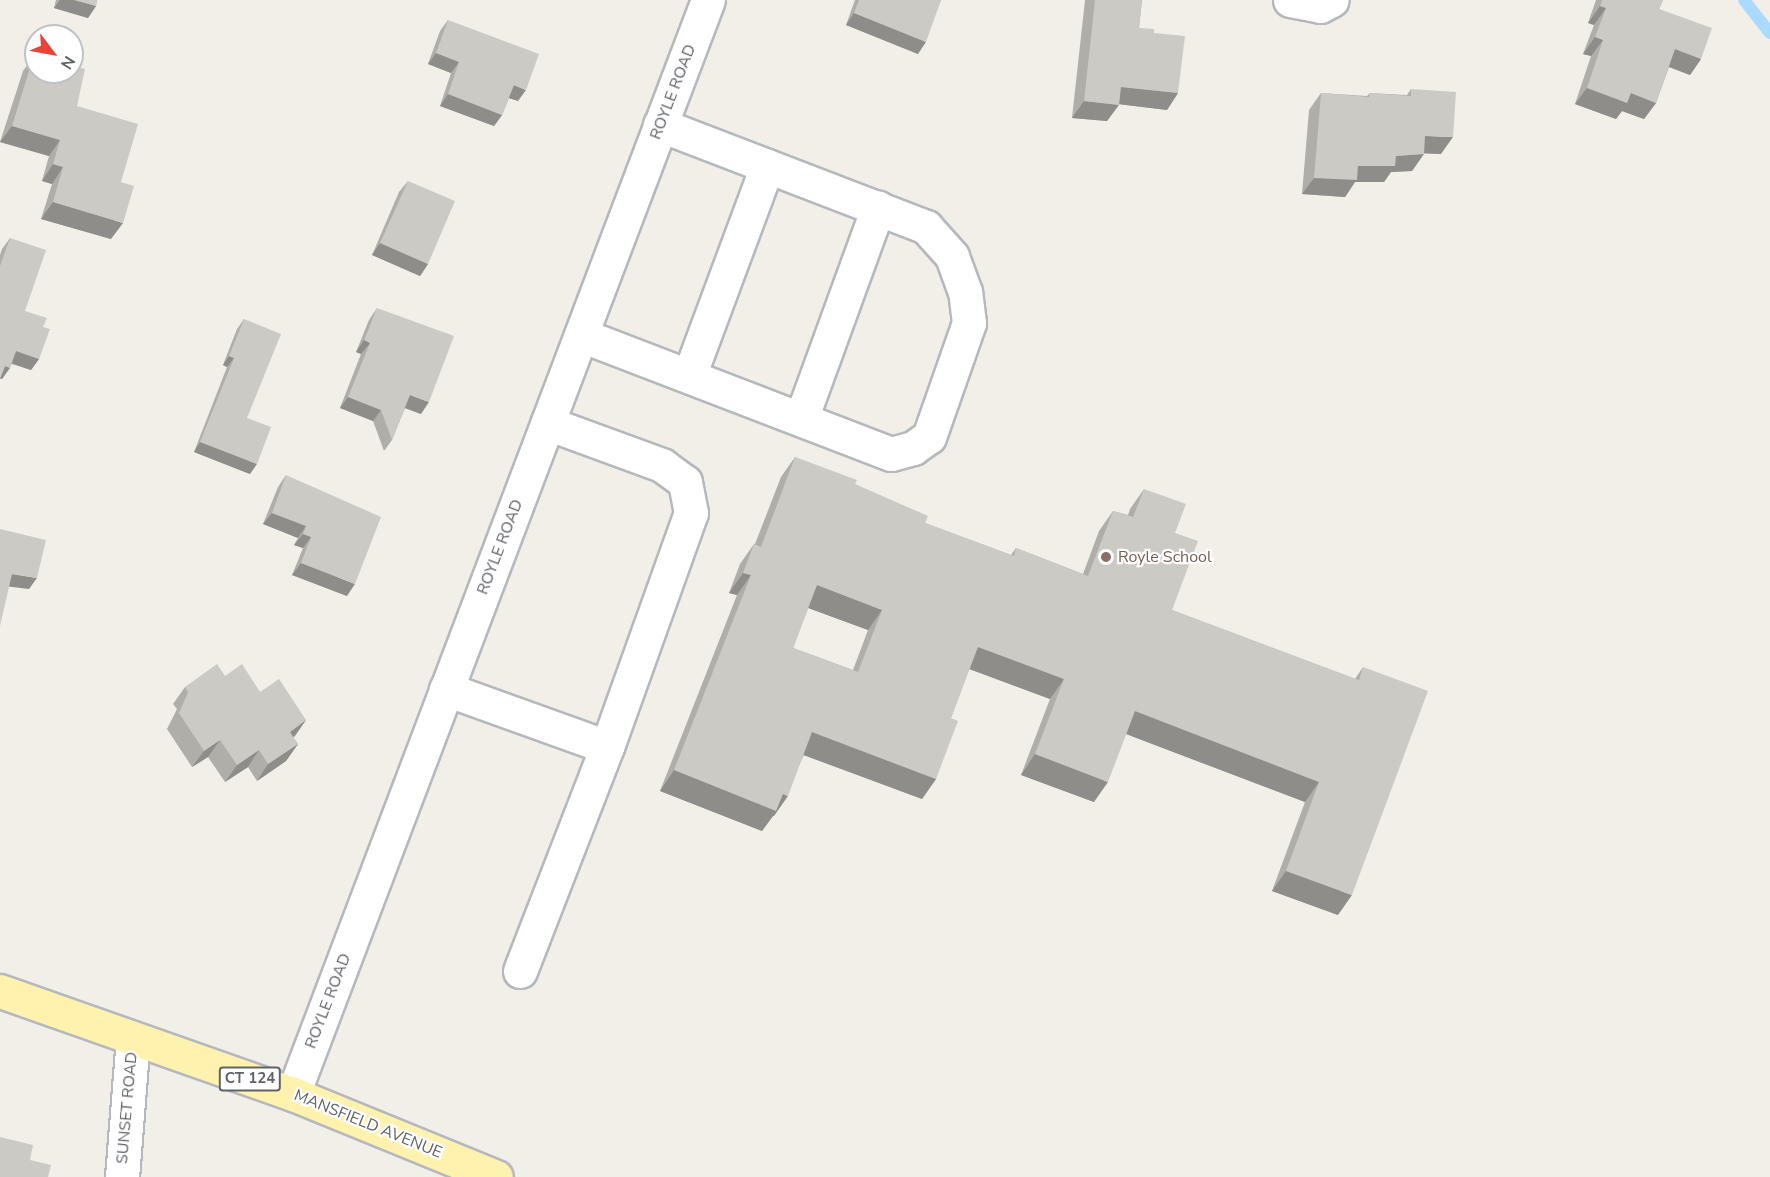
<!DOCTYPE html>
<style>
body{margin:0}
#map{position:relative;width:1770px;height:1177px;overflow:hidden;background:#f1efe8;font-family:"Nunito Sans",sans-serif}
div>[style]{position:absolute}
.stream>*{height:12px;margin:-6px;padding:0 6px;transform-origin:6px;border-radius:6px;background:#aadaff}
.roads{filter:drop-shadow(2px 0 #b5b8bc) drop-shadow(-2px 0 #b5b8bc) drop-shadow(0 2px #b5b8bc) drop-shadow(0 -2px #b5b8bc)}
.minor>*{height:33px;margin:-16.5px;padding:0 16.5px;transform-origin:16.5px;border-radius:16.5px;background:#fff}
.major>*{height:33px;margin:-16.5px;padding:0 16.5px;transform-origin:16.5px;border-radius:16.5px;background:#fff2af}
.wall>*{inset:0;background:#afaea9}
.shaded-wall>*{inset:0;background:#8f8d8a}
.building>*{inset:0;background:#cccac5}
.dots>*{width:16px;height:16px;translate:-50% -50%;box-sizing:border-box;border:3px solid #fff;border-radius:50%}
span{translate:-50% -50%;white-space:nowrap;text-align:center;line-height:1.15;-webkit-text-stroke:4.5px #fff;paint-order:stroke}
.shield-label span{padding:2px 4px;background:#fff;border:2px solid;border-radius:4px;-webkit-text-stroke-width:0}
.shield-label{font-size:15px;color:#5f6368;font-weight:700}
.street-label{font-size:16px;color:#5f6368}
.education-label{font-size:16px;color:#785e54}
.left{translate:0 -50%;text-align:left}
.north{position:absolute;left:24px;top:24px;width:60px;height:60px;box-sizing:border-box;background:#fff;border:2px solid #bfc1c3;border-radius:50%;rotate:122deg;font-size:16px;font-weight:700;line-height:24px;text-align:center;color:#5f6368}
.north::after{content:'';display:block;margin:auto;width:21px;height:27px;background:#ea4335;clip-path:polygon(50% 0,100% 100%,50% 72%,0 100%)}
</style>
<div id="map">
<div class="stream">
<div style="left:1744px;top:0;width:42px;rotate:51.8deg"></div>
</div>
<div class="roads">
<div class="minor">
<div style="left:1290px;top:0;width:31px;rotate:11deg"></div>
<div style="left:1320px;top:6px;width:13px;rotate:-27deg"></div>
<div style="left:581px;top:335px;width:332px;rotate:21deg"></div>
<div style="left:891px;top:454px;width:23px;rotate:-15deg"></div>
<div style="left:913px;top:448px;width:19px;rotate:-35deg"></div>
<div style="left:929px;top:437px;width:121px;rotate:-70.7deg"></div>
<div style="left:969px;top:323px;width:31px;rotate:-97deg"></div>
<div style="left:965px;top:292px;width:38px;rotate:-110deg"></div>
<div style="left:952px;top:256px;width:39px;rotate:-132deg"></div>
<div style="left:926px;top:227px;width:285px;rotate:-159deg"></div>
<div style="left:689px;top:376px;width:224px;rotate:-69.6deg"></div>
<div style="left:801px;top:419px;width:225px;rotate:-70deg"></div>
<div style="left:446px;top:689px;width:171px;rotate:19.8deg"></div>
<div style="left:607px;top:747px;width:249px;rotate:-70.3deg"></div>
<div style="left:691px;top:513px;width:32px;rotate:-101deg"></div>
<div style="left:685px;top:482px;width:29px;rotate:-144deg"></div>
<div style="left:662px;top:465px;width:122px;rotate:-159.9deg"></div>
<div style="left:520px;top:971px;width:240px;rotate:-68.8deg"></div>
<div style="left:293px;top:1094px;width:1170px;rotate:-69.23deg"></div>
<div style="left:122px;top:1177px;width:139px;rotate:-85.5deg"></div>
</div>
<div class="major">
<div style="left:0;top:991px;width:311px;rotate:19.4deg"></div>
<div style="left:293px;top:1094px;width:219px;rotate:22.2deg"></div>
</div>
</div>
<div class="wall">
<div style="clip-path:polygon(56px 0,97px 0,96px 6px,88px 18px,54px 8px)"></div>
<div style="clip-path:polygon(855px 0,941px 0,918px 54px,846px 25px)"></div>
<div style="clip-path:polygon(1085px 0,1142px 0,1139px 28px,1154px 33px,1178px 93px,1167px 110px,1119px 104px,1107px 121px,1072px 118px)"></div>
<div style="clip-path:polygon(1596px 0,1663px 0,1659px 9px,1701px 59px,1690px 75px,1669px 67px,1656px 103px,1644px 119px,1622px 111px,1616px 119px,1575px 104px,1591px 56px,1583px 54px,1594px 25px,1588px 23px)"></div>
<div style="clip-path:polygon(448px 20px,518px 101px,509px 98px,502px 115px,494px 126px,440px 106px,451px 73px,428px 64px,440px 31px)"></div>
<div style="clip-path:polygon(34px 55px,77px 106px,121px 182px,111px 239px,41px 219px,52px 184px,42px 181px,49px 156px,0 142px,23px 71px)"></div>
<div style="clip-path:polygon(1411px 89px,1441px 154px,1424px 153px,1412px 171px,1391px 172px,1384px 182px,1355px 182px,1345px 197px,1302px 194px,1309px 110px,1321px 93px,1367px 96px,1370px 93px,1407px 95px)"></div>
<div style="clip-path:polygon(408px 181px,428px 264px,420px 276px,372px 255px,399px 192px)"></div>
<div style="clip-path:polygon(10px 238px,25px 311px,43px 327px,39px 359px,31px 370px,12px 364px,2px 379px,0 379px,0 255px,2px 249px)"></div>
<div style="clip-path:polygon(377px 308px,421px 414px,405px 408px,392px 440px,384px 451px,373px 421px,340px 408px,361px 354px,356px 352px,369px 320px)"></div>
<div style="clip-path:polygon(244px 319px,247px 418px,250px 474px,194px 452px,227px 367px,223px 365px,237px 329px)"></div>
<div style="clip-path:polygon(evenodd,795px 457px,855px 484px,925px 523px,1011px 555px,1016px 548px,1083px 574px,1099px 531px,1113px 511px,1128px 515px,1130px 509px,1144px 489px,1175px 533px,1172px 610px,1355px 679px,1363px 667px,1338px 915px,1272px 891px,1305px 802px,1126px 734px,1094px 802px,1021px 775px,1050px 699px,969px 669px,951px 718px,936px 779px,922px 799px,804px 755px,774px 816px,773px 816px,762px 831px,660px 791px,737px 595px,729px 593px,740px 564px,754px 544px,755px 544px,781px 477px,795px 457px,808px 608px,868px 630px,853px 670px,793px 648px,808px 608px)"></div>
<div style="clip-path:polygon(286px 475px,347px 596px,292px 575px,303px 548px,294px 545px,298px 538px,263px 524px,278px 487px)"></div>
<div style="clip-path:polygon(225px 676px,260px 692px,306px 720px,293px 737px,298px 744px,286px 761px,257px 781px,248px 767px,225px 782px,208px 757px,192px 767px,167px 729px,177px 709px,173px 704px,185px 687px)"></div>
</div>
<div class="shaded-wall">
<div style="clip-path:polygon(60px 0,74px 0,96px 6px,88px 18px,54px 8px)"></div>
<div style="clip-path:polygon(1600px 6px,1606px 8px,1594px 25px,1588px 23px)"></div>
<div style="clip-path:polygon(854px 13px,926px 42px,918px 54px,846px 25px)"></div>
<div style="clip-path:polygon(1595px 37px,1603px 40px,1591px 56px,1583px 54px)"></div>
<div style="clip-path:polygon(1675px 49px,1701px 59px,1690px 75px,1664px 65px)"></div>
<div style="clip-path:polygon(436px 53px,459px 62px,451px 73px,428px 64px)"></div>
<div style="clip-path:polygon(514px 85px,526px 90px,518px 101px,506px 97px)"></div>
<div style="clip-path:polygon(1121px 87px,1178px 93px,1167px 110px,1109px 103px)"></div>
<div style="clip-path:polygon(1587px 88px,1631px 93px,1656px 103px,1644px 119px,1622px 111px,1616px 119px,1575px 104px)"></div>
<div style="clip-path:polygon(448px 94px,502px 115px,494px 126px,440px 106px)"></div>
<div style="clip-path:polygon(1084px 101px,1119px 105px,1107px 121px,1072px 118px)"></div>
<div style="clip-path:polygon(12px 126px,60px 140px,49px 156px,0 142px)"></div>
<div style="clip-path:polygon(1425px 136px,1453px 137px,1441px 154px,1413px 153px)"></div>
<div style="clip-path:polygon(1424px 154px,1412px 171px,1391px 172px,1384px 182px,1355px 182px,1345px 197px,1302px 194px,1314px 178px,1396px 156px)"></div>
<div style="clip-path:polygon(53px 164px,63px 167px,52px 184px,42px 181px)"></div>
<div style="clip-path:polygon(53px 202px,123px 223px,111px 239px,41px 219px)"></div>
<div style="clip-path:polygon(380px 243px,428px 264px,420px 276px,372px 255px)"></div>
<div style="clip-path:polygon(364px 340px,370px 343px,361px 354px,356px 352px)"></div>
<div style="clip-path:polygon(16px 351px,39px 359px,31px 370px,8px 362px)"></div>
<div style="clip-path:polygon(229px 356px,234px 358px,227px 367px,223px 365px)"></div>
<div style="clip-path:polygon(5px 366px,10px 368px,2px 379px,0 378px)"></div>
<div style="clip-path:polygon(410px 395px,429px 402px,421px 414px,402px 407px)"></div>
<div style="clip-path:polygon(348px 397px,381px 410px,373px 421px,340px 408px)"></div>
<div style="clip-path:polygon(200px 442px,257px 464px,250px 474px,194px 452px)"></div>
<div style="clip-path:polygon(272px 513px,306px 526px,298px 538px,263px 524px)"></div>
<div style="clip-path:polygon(303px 534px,311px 537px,303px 548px,294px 545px)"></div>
<div style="clip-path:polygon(301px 563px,355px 584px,347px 596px,292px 575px)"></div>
<div style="clip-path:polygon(743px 573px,751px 575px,737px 595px,729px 593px)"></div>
<div style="clip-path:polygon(12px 574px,37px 578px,29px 589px,4px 586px)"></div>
<div style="clip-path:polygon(817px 585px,882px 610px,868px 630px,803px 606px)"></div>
<div style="clip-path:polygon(978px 647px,1064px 679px,1050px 699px,964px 667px)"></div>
<div style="clip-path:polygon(1135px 711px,1319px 782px,1305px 802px,1121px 732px)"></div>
<div style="clip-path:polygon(306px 720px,295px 736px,278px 748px,290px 732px)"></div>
<div style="clip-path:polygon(812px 732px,936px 779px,922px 799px,798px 753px)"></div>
<div style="clip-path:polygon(220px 740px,208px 757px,192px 767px,204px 751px)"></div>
<div style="clip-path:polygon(298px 744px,286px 761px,257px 781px,268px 764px)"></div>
<div style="clip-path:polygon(259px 750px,248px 767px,225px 782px,237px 765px)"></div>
<div style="clip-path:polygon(1035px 754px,1108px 782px,1094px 802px,1021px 775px)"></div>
<div style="clip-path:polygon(674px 770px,783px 794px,788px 796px,774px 816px,773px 816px,762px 831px,660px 791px)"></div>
<div style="clip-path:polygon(1286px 871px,1352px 895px,1338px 915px,1272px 891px)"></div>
</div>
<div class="building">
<div style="clip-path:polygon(74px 0,97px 0,96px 6px)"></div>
<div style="clip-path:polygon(859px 0,941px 0,926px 42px,854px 13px)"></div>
<div style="clip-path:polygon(1095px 0,1142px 0,1139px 28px,1154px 29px,1154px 33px,1185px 36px,1178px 93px,1121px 87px,1119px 105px,1084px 101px)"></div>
<div style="clip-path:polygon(1602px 0,1663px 0,1659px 9px,1712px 28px,1701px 59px,1675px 49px,1656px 103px,1631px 93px,1627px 103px,1587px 88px,1603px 40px,1595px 37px,1606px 8px,1600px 6px)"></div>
<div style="clip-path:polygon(448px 20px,539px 54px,526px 90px,514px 85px,502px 115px,448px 94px,459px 62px,436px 53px)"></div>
<div style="clip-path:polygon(34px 55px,36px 55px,36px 72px,72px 72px,72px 66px,85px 69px,77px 106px,138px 124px,121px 182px,134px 186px,123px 223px,53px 202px,63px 167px,53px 164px,60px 140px,12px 126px)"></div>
<div style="clip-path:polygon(1411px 89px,1456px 92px,1453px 137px,1425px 136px,1424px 154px,1396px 156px,1395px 166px,1358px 166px,1357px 180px,1314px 178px,1321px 93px,1369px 97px,1370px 93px,1411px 96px)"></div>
<div style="clip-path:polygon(408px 181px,455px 201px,428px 264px,380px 243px)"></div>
<div style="clip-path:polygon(10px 238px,46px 250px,25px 311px,47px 318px,43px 327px,50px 329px,39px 359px,16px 351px,10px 368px,5px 366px,0 379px,0 266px)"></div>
<div style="clip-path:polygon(377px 308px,454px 336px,429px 402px,410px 395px,392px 440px,381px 410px,348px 397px,370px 343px,364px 340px)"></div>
<div style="clip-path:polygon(244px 319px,281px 334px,247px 418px,271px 427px,257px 464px,200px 442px,234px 358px,229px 356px)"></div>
<div style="clip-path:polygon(evenodd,795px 457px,857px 480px,855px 484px,928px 516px,925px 523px,1014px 556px,1016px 548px,1088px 576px,1113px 511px,1133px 517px,1144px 489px,1186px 504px,1175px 533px,1198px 541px,1172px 610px,1359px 680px,1363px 667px,1428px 691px,1352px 895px,1286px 871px,1319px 782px,1135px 711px,1108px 782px,1035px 754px,1064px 679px,978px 647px,951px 718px,958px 721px,936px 779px,812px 732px,788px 796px,783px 794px,776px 811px,674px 770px,751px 575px,743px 573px,754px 544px,761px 547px,795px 457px,817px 585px,882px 610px,858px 672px,793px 648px,817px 585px)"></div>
<div style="clip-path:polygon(286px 475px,381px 517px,355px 584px,301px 563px,311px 537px,303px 534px,306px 526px,272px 513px)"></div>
<div style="clip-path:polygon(0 529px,46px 540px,37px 578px,12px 574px,0 626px)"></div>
<div style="clip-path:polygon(217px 664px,225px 676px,242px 664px,260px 692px,279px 679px,306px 720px,290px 732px,298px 744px,268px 764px,259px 750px,237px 765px,220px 740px,204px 751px,179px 713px,188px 692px,185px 687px)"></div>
<div style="clip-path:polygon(0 1137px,33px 1145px,30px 1160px,51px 1165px,48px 1177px,0 1177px)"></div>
</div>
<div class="dots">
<div style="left:1106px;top:557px;background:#8d6e63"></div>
</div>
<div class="shield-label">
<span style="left:250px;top:1079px">CT 124</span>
</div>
<div class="street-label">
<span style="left:673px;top:92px;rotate:-69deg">ROYLE ROAD</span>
<span style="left:500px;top:547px;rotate:-69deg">ROYLE ROAD</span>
<span style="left:328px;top:1001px;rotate:-69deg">ROYLE ROAD</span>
<span style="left:127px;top:1108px;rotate:-85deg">SUNSET ROAD</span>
<span style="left:368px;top:1124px;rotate:22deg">MANSFIELD AVENUE</span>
</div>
<div class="education-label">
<span class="left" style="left:1118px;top:557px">Royle School</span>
</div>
<div class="north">N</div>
</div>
